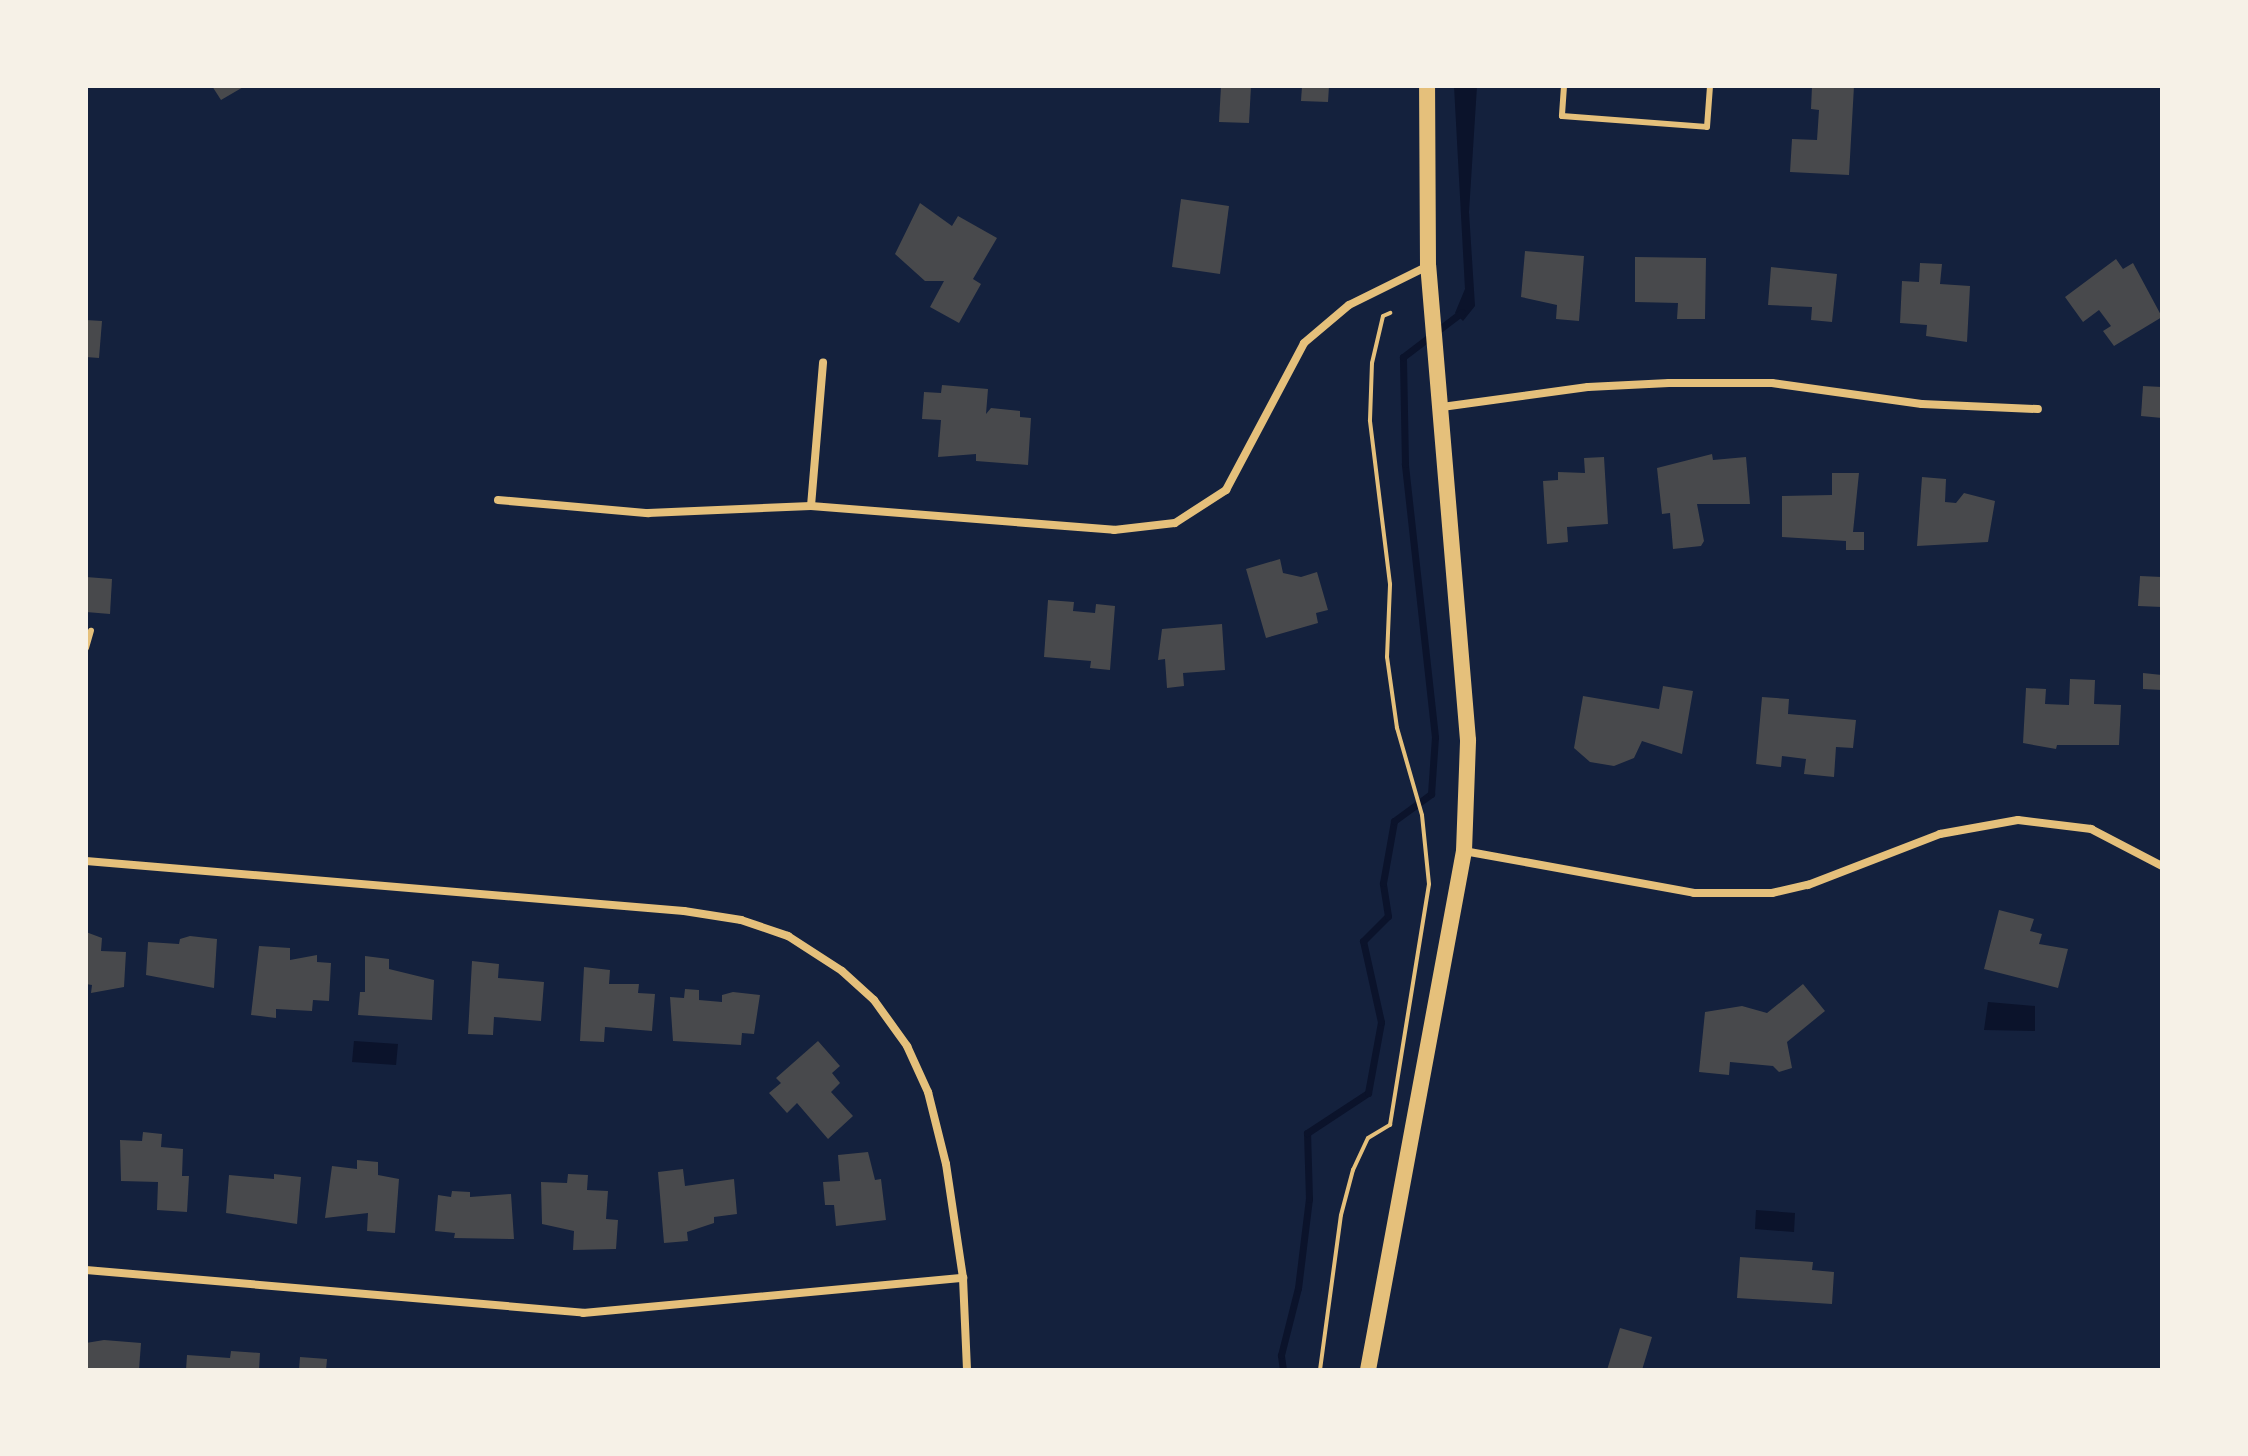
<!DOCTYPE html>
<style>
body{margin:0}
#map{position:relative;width:2248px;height:1456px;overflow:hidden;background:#14213d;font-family:Roboto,sans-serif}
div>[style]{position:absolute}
.water>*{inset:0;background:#0b132b}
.stream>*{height:7px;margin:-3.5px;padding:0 3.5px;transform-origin:3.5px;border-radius:3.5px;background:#0b132b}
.building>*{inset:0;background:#48494c}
.path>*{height:4px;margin:-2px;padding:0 2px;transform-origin:2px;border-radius:2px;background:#e5c07b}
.service>*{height:6px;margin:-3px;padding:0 3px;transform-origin:3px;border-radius:3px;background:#e5c07b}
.minor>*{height:8px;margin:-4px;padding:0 4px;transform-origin:4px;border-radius:4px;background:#e5c07b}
.secondary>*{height:16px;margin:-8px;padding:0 8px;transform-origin:8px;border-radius:8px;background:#e5c07b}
span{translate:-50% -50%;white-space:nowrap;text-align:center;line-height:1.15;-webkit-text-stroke:7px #f6f1e7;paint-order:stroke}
.frame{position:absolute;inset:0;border:88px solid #f6f1e7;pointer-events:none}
</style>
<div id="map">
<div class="water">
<div style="clip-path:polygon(1454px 86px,1477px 86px,1469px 212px,1475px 306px,1463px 321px,1455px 313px,1465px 289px)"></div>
<div style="clip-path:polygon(1988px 1002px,2035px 1006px,2035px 1031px,1984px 1030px)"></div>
<div style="clip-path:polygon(354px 1041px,398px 1044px,396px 1065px,352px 1062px)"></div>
<div style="clip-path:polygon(1756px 1210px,1795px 1213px,1794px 1232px,1755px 1229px)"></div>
</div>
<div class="stream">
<div style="left:1283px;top:1370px;width:15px;rotate:-98deg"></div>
<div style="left:1281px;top:1355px;width:69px;rotate:-75.8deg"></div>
<div style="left:1298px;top:1288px;width:90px;rotate:-83deg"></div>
<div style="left:1309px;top:1199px;width:66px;rotate:-91.7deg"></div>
<div style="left:1307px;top:1133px;width:73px;rotate:-33.3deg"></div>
<div style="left:1368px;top:1093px;width:72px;rotate:-79.6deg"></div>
<div style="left:1381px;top:1022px;width:83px;rotate:-102.5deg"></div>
<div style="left:1363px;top:941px;width:35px;rotate:-45deg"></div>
<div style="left:1388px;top:916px;width:33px;rotate:-99deg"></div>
<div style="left:1383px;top:883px;width:63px;rotate:-79.9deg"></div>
<div style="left:1394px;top:821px;width:46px;rotate:-36.1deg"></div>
<div style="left:1431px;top:794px;width:57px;rotate:-86deg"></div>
<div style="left:1435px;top:737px;width:275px;rotate:-96.3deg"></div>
<div style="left:1405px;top:464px;width:107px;rotate:-91.1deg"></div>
<div style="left:1403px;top:357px;width:74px;rotate:-37.3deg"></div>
</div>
<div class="building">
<div style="clip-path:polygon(212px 86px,245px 86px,221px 100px)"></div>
<div style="clip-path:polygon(1221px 86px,1251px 86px,1249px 123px,1219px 122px)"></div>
<div style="clip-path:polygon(1302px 86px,1329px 86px,1328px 102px,1301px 101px)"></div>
<div style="clip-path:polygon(1812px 86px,1854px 86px,1849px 175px,1790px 172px,1792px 139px,1817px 140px,1819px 110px,1811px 109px)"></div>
<div style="clip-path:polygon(1181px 199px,1229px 206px,1220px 274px,1172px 267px)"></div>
<div style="clip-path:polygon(920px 203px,952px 226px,958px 216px,997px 238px,973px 279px,981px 284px,959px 323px,930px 307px,944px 281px,925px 281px,895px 254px)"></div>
<div style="clip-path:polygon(1525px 251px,1584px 256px,1579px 321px,1556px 319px,1557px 305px,1521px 297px)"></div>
<div style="clip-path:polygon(1635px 257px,1706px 258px,1705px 319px,1677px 319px,1678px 303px,1635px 302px)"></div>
<div style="clip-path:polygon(2116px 259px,2123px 269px,2133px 263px,2162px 317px,2114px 346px,2103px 331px,2111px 326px,2099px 310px,2083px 322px,2065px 297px)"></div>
<div style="clip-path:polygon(1920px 263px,1942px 264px,1940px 284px,1970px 286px,1967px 342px,1926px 336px,1927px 325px,1900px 323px,1902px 281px,1919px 282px)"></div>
<div style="clip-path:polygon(1771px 267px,1837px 274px,1832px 322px,1811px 320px,1812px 307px,1768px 305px)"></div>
<div style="clip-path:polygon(86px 320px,102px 321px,99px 358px,86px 357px)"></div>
<div style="clip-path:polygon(942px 385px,988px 389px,986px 414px,991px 408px,1020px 411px,1020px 417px,1031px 418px,1028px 465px,976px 461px,976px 454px,938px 457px,941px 420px,922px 419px,924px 392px,941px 393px)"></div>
<div style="clip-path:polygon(2143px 386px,2162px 387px,2162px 418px,2141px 416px)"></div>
<div style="clip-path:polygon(1712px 454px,1713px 460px,1746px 457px,1750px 504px,1697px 504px,1704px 541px,1701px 546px,1673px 549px,1670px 513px,1662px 514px,1657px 468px)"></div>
<div style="clip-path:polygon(1604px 457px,1608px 524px,1567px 527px,1568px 542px,1547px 544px,1543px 481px,1558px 480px,1558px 472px,1585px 473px,1584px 458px)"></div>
<div style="clip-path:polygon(1832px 473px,1859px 473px,1853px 532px,1864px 532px,1864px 550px,1846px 550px,1846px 541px,1782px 537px,1782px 496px,1832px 495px)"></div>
<div style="clip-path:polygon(1922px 477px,1946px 479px,1945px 502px,1956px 503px,1964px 493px,1995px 501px,1988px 542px,1917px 546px)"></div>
<div style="clip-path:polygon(1280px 559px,1283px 573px,1301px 577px,1317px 572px,1328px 610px,1316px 613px,1318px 623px,1266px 638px,1246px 569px)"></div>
<div style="clip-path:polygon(2140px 576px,2162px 577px,2162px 607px,2138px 606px)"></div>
<div style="clip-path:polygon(86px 577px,112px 579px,110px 614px,86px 612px)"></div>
<div style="clip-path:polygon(1048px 600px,1074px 602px,1073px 611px,1095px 613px,1096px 604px,1115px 606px,1110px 670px,1090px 668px,1091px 661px,1044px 657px)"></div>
<div style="clip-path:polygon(1222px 624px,1225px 670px,1183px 673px,1184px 686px,1167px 688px,1165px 659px,1158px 660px,1162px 629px)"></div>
<div style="clip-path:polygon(2143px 673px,2162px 675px,2162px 690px,2143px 689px)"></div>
<div style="clip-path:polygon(2070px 679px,2095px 680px,2094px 704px,2121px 705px,2119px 745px,2057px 745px,2056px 749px,2023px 743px,2026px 688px,2046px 689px,2045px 704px,2069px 705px)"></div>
<div style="clip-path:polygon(1663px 686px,1693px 691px,1682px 754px,1642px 741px,1634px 758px,1614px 766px,1590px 762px,1574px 748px,1583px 696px,1659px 709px)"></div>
<div style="clip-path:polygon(1762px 697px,1789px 699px,1788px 714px,1856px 720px,1853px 748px,1836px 747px,1834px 777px,1804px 774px,1806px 759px,1782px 756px,1781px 767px,1756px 764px)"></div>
<div style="clip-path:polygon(1999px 910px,2034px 919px,2030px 931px,2042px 934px,2039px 944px,2068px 949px,2058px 988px,1984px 969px)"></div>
<div style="clip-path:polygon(86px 932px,102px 938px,101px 951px,126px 952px,124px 987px,91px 993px,92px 985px,86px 984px)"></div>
<div style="clip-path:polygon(190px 936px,217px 939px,214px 988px,146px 975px,148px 942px,179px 944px,180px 939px)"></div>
<div style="clip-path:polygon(259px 946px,290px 948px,290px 960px,317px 955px,317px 962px,331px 963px,329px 1001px,313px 1000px,312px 1011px,276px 1009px,276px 1018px,251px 1015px)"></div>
<div style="clip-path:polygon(365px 956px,389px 959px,389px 969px,434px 980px,432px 1020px,358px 1015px,360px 992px,365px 992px)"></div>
<div style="clip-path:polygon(472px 961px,499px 964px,498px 978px,544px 982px,541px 1021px,494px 1017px,493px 1035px,468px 1034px)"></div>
<div style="clip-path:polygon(584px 967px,610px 970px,609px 984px,639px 984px,638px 993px,655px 994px,652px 1031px,605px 1027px,604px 1042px,580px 1041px)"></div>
<div style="clip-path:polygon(1803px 984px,1825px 1011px,1787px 1042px,1792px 1068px,1779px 1072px,1773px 1066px,1730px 1062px,1729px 1075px,1699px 1072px,1705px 1012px,1742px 1006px,1767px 1013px)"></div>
<div style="clip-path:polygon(685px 989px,699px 990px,699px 1000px,722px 1002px,722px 995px,733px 992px,760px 995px,754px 1034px,742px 1033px,741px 1045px,673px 1041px,670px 997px,684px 998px)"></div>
<div style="clip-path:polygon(818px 1041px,840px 1066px,832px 1073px,840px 1083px,831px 1092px,853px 1116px,828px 1139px,797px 1103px,787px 1113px,769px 1093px,781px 1083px,776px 1078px)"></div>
<div style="clip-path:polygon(143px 1132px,162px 1134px,161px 1147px,183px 1149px,182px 1176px,189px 1176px,187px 1212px,157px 1210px,158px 1182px,121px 1181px,120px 1140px,142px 1141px)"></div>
<div style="clip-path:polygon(868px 1152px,875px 1180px,881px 1179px,886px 1220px,836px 1226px,834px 1205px,825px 1205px,823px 1182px,840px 1181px,838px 1155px)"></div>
<div style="clip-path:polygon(357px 1160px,378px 1162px,378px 1175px,399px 1179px,395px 1233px,367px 1231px,368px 1213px,325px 1218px,332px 1166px,357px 1169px)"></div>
<div style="clip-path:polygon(683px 1169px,685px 1186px,734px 1179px,737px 1214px,714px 1217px,714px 1223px,687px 1232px,688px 1241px,664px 1243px,658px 1172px)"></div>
<div style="clip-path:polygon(274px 1174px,301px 1177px,297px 1224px,226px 1213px,229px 1175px,274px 1179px)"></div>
<div style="clip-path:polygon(568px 1174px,588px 1175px,587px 1190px,608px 1191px,606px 1219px,618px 1220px,616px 1249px,573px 1250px,574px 1231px,542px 1224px,541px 1182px,567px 1183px)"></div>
<div style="clip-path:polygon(452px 1191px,470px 1192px,470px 1197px,511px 1194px,514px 1239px,454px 1238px,455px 1233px,435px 1231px,438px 1195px,451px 1197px)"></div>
<div style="clip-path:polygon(1740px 1257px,1813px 1262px,1812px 1270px,1834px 1272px,1832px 1304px,1737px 1298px)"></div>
<div style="clip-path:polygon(1620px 1328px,1652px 1337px,1642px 1370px,1607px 1370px)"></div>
<div style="clip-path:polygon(104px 1340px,141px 1343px,139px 1370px,86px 1370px,86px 1343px)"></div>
<div style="clip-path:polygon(231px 1351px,260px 1353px,259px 1370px,186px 1370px,187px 1355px,230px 1358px)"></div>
<div style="clip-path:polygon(300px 1357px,327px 1359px,326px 1370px,299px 1370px)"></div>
</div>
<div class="path">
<div style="left:1320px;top:1370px;width:156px;rotate:-82.3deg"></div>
<div style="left:1341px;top:1215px;width:47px;rotate:-75.1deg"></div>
<div style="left:1353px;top:1170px;width:35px;rotate:-65deg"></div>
<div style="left:1368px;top:1138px;width:26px;rotate:-31deg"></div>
<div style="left:1390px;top:1125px;width:244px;rotate:-80.8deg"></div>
<div style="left:1429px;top:884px;width:69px;rotate:-95.8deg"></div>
<div style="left:1422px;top:815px;width:91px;rotate:-106deg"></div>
<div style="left:1397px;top:728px;width:72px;rotate:-98deg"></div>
<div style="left:1387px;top:657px;width:73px;rotate:-87.6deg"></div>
<div style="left:1390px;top:584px;width:165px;rotate:-97deg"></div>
<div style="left:1370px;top:420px;width:57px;rotate:-88deg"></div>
<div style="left:1372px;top:363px;width:48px;rotate:-76.8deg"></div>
<div style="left:1383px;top:316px;width:8px;rotate:-23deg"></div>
</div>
<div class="service">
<div style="left:1564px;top:86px;width:30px;rotate:94deg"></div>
<div style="left:1562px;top:116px;width:145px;rotate:4.3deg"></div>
<div style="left:1707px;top:127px;width:41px;rotate:-85.8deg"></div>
<div style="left:86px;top:648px;width:18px;rotate:-74deg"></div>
</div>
<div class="minor">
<div style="left:1442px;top:407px;width:147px;rotate:-7.8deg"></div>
<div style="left:1588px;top:387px;width:81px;rotate:-2.8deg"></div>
<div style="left:1669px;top:383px;width:103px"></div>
<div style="left:1772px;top:383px;width:151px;rotate:8deg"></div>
<div style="left:1922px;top:404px;width:116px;rotate:2.5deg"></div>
<div style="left:498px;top:500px;width:151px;rotate:5deg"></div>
<div style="left:648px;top:513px;width:163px;rotate:-2.5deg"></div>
<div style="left:811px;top:506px;width:304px;rotate:4.5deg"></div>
<div style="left:1114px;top:530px;width:61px;rotate:-6.5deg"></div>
<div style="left:1175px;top:523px;width:61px;rotate:-32.9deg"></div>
<div style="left:1226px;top:490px;width:166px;rotate:-62deg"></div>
<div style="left:1304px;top:343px;width:59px;rotate:-40.2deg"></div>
<div style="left:1349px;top:305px;width:88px;rotate:-26.3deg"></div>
<div style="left:811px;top:506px;width:144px;rotate:-85.2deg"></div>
<div style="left:1464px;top:851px;width:234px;rotate:10.3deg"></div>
<div style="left:1694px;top:893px;width:78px"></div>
<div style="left:1772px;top:893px;width:37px;rotate:-13deg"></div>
<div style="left:1808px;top:885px;width:142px;rotate:-21.1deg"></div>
<div style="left:1940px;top:834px;width:79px;rotate:-10.2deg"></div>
<div style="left:2018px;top:820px;width:74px;rotate:7deg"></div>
<div style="left:2091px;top:829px;width:80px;rotate:27.5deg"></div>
<div style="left:86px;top:861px;width:600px;rotate:4.78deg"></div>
<div style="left:684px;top:911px;width:58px;rotate:9deg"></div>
<div style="left:741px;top:920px;width:50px;rotate:18.8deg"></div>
<div style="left:788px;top:936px;width:64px;rotate:32.9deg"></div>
<div style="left:842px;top:971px;width:43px;rotate:42.2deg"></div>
<div style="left:874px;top:1000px;width:57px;rotate:54.3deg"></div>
<div style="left:907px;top:1046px;width:51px;rotate:65.5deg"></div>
<div style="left:928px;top:1092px;width:74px;rotate:76deg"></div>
<div style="left:946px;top:1164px;width:115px;rotate:81.5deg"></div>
<div style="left:963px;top:1278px;width:92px;rotate:87.5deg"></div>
<div style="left:86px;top:1270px;width:499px;rotate:4.9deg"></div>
<div style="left:583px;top:1313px;width:382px;rotate:-5.3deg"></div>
</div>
<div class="secondary">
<div style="left:1368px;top:1370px;width:528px;rotate:-79.52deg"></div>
<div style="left:1464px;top:851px;width:111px;rotate:-87.9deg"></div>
<div style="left:1468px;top:740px;width:476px;rotate:-94.8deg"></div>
<div style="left:1428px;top:266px;width:180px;rotate:-90.3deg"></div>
</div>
<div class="frame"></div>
</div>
